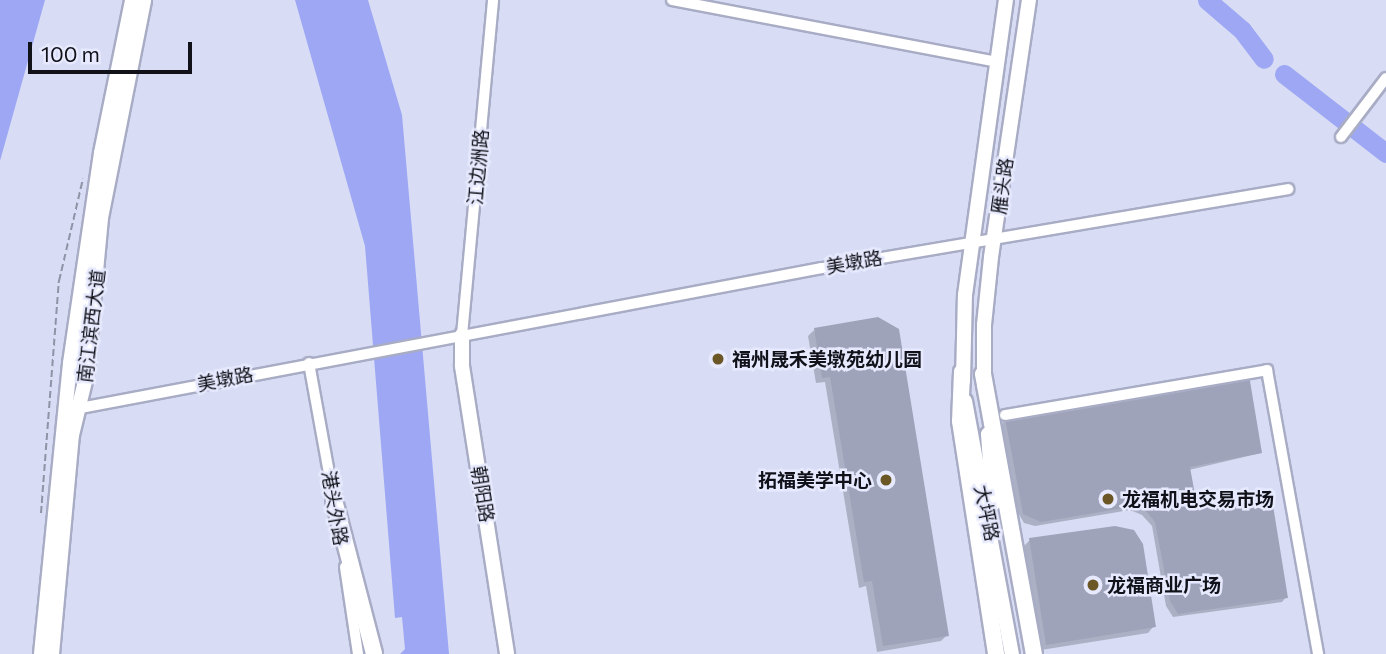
<!DOCTYPE html>
<meta charset="utf-8">
<style>
body{margin:0}
#map{position:relative;width:1386px;height:654px;overflow:hidden;background:#d8ddf5;font-family:Commissioner,"Noto Sans SC",sans-serif}
div>[style]{position:absolute}
.water>*{inset:0;background:#9da7f3}
.shadow>*{inset:0;background:#0003}
.river>*{height:19px;margin:-9.5px;padding:0 9.5px;transform-origin:9.5px;border-radius:9.5px;background:#9da7f3}
.building>*{inset:0;background:#9fa3ba}
.path>*{height:2px;margin-top:-1px;transform-origin:0;background:repeating-linear-gradient(90deg,#8f93a5 0 7px,transparent 0 10.5px)}
.roads{filter:drop-shadow(2px 0 #a8acc4) drop-shadow(-2px 0 #a8acc4) drop-shadow(0 2px #a8acc4) drop-shadow(0 -2px #a8acc4)}
.minor>*{height:10px;margin:-5px;padding:0 5px;transform-origin:5px;border-radius:5px;background:#fff}
.major>*{height:14px;margin:-7px;padding:0 7px;transform-origin:7px;border-radius:7px;background:#fff}
.highway>*{height:16px;margin:-8px;padding:0 8px;transform-origin:8px;border-radius:8px;background:#fff}
.dots>*{width:19px;height:19px;translate:-50% -50%;box-sizing:border-box;border:4px solid #e7eafe;border-radius:50%}
span{translate:-50% -50%;white-space:nowrap;text-align:center;line-height:1.15;-webkit-text-stroke:5px #e7eafe;paint-order:stroke}
.street-label{font-size:19px;color:#101119}
.poi-label{font-size:19px;color:#101119;font-weight:700}
.left{translate:0 -50%;text-align:left}
.right{translate:-100% -50%;text-align:right}
.scale{position:absolute;left:28px;top:42px;width:164px;height:32px;box-sizing:border-box;border:4px solid #101119;border-top:0;padding-left:9px;font-size:21px;line-height:24px;white-space:nowrap;color:#101119;-webkit-text-stroke:5px #e7eafe;paint-order:stroke}
</style>
<div id="map">
<div class="water">
<div style="clip-path:polygon(0 0,45px 0,0 161px)"></div>
<div style="clip-path:polygon(295px 0,368px 0,402px 115px,449px 654px,400px 654px,405px 649px,402px 617px,395px 618px,365px 246px)"></div>
</div>
<div class="shadow">
<div style="clip-path:polygon(814px 330px,947px 635px,941px 641px,877px 652px,866px 586px,859px 588px,825px 382px,816px 383px,808px 336px)"></div>
<div style="clip-path:polygon(1006px 419px,1261px 453px,1189px 470px,1195px 508px,1286px 597px,1282px 602px,1173px 617px,1166px 606px,1152px 526px,1142px 515px,1130px 510px,1035px 526px,1024px 523px,1017px 511px,1002px 424px)"></div>
<div style="clip-path:polygon(1030px 540px,1154px 626px,1148px 633px,1041px 650px,1024px 546px)"></div>
</div>
<div class="river">
<div style="left:1207px;top:0;width:46px;rotate:40.6deg"></div>
<div style="left:1242px;top:30px;width:36px;rotate:53deg"></div>
<div style="left:1284px;top:74px;width:129px;rotate:37.8deg"></div>
</div>
<div class="building">
<div style="clip-path:polygon(878px 317px,899px 329px,949px 636px,883px 646px,872px 581px,864px 582px,830px 377px,822px 378px,814px 328px)"></div>
<div style="clip-path:polygon(1249px 375px,1262px 453px,1190px 467px,1197px 506px,1271px 493px,1288px 598px,1178px 614px,1170px 601px,1155px 522px,1146px 511px,1136px 506px,1041px 522px,1023px 514px,1005px 418px)"></div>
<div style="clip-path:polygon(1115px 526px,1134px 530px,1143px 544px,1156px 627px,1046px 645px,1029px 538px)"></div>
</div>
<div class="path">
<div style="left:41px;top:513px;width:233px;rotate:-85.6deg"></div>
<div style="left:59px;top:281px;width:105px;rotate:-76.8deg"></div>
</div>
<div class="roads">
<div class="minor">
<div style="left:672px;top:0;width:331px;rotate:10.8deg"></div>
<div style="left:1341px;top:137px;width:74px;rotate:-52.7deg"></div>
<div style="left:462px;top:335px;width:336px;rotate:-84.7deg"></div>
<div style="left:309px;top:363px;width:145px;rotate:79.7deg"></div>
<div style="left:75px;top:409px;width:760px;rotate:-10.69deg"></div>
<div style="left:822px;top:268px;width:473px;rotate:-9.6deg"></div>
<div style="left:1005px;top:415px;width:266px;rotate:-9.7deg"></div>
<div style="left:1267px;top:370px;width:289px;rotate:79.8deg"></div>
<div style="left:345px;top:567px;width:88px;rotate:81.5deg"></div>
</div>
<div class="major">
<div style="left:462px;top:335px;width:31px;rotate:90deg"></div>
<div style="left:462px;top:366px;width:291px;rotate:81.1deg"></div>
<div style="left:963px;top:381px;width:86px;rotate:-88.7deg"></div>
<div style="left:965px;top:295px;width:298px;rotate:-82.1deg"></div>
<div style="left:984px;top:385px;width:60px;rotate:-90deg"></div>
<div style="left:984px;top:325px;width:68px;rotate:-84.1deg"></div>
<div style="left:991px;top:257px;width:260px;rotate:-81.6deg"></div>
<div style="left:965px;top:401px;width:257px;rotate:79.5deg"></div>
<div style="left:988px;top:434px;width:70px;rotate:85.9deg"></div>
<div style="left:41px;top:654px;width:292px;rotate:-84.3deg"></div>
<div style="left:70px;top:363px;width:212px;rotate:-81.6deg"></div>
<div style="left:101px;top:153px;width:156px;rotate:-78.5deg"></div>
<div style="left:52px;top:654px;width:220px;rotate:-84.8deg"></div>
<div style="left:72px;top:435px;width:60px;rotate:-76.4deg"></div>
<div style="left:86px;top:377px;width:160px;rotate:-84.6deg"></div>
<div style="left:101px;top:218px;width:222px;rotate:-78.8deg"></div>
</div>
<div class="highway">
<div style="left:962px;top:372px;width:49px;rotate:92.3deg"></div>
<div style="left:960px;top:421px;width:236px;rotate:81.2deg"></div>
<div style="left:983px;top:374px;width:285px;rotate:79.7deg"></div>
<div style="left:334px;top:500px;width:159px;rotate:75.4deg"></div>
</div>
</div>
<div class="dots">
<div style="left:718px;top:359px;background:#6b5726"></div>
<div style="left:886px;top:480px;background:#6b5726"></div>
<div style="left:1108px;top:499px;background:#6b5726"></div>
<div style="left:1093px;top:585px;background:#6b5726"></div>
</div>
<div class="street-label">
<span style="left:478px;top:167px;rotate:-85deg">江边洲路</span>
<span style="left:1002px;top:186px;rotate:-82deg">雁头路</span>
<span style="left:854px;top:262px;rotate:-10deg">美墩路</span>
<span style="left:91px;top:326px;rotate:-83deg">南江滨西大道</span>
<span style="left:225px;top:379px;rotate:-11deg">美墩路</span>
<span style="left:483px;top:494px;rotate:81deg">朝阳路</span>
<span style="left:335px;top:508px;rotate:80deg">港头外路</span>
<span style="left:987px;top:513px;rotate:78deg">大坪路</span>
</div>
<div class="poi-label">
<span class="left" style="left:732px;top:359px">福州晟禾美墩苑幼儿园</span>
<span class="right" style="left:872px;top:480px">拓福美学中心</span>
<span class="left" style="left:1122px;top:499px">龙福机电交易市场</span>
<span class="left" style="left:1107px;top:585px">龙福商业广场</span>
</div>
<div class="scale">100 m</div>
</div>
